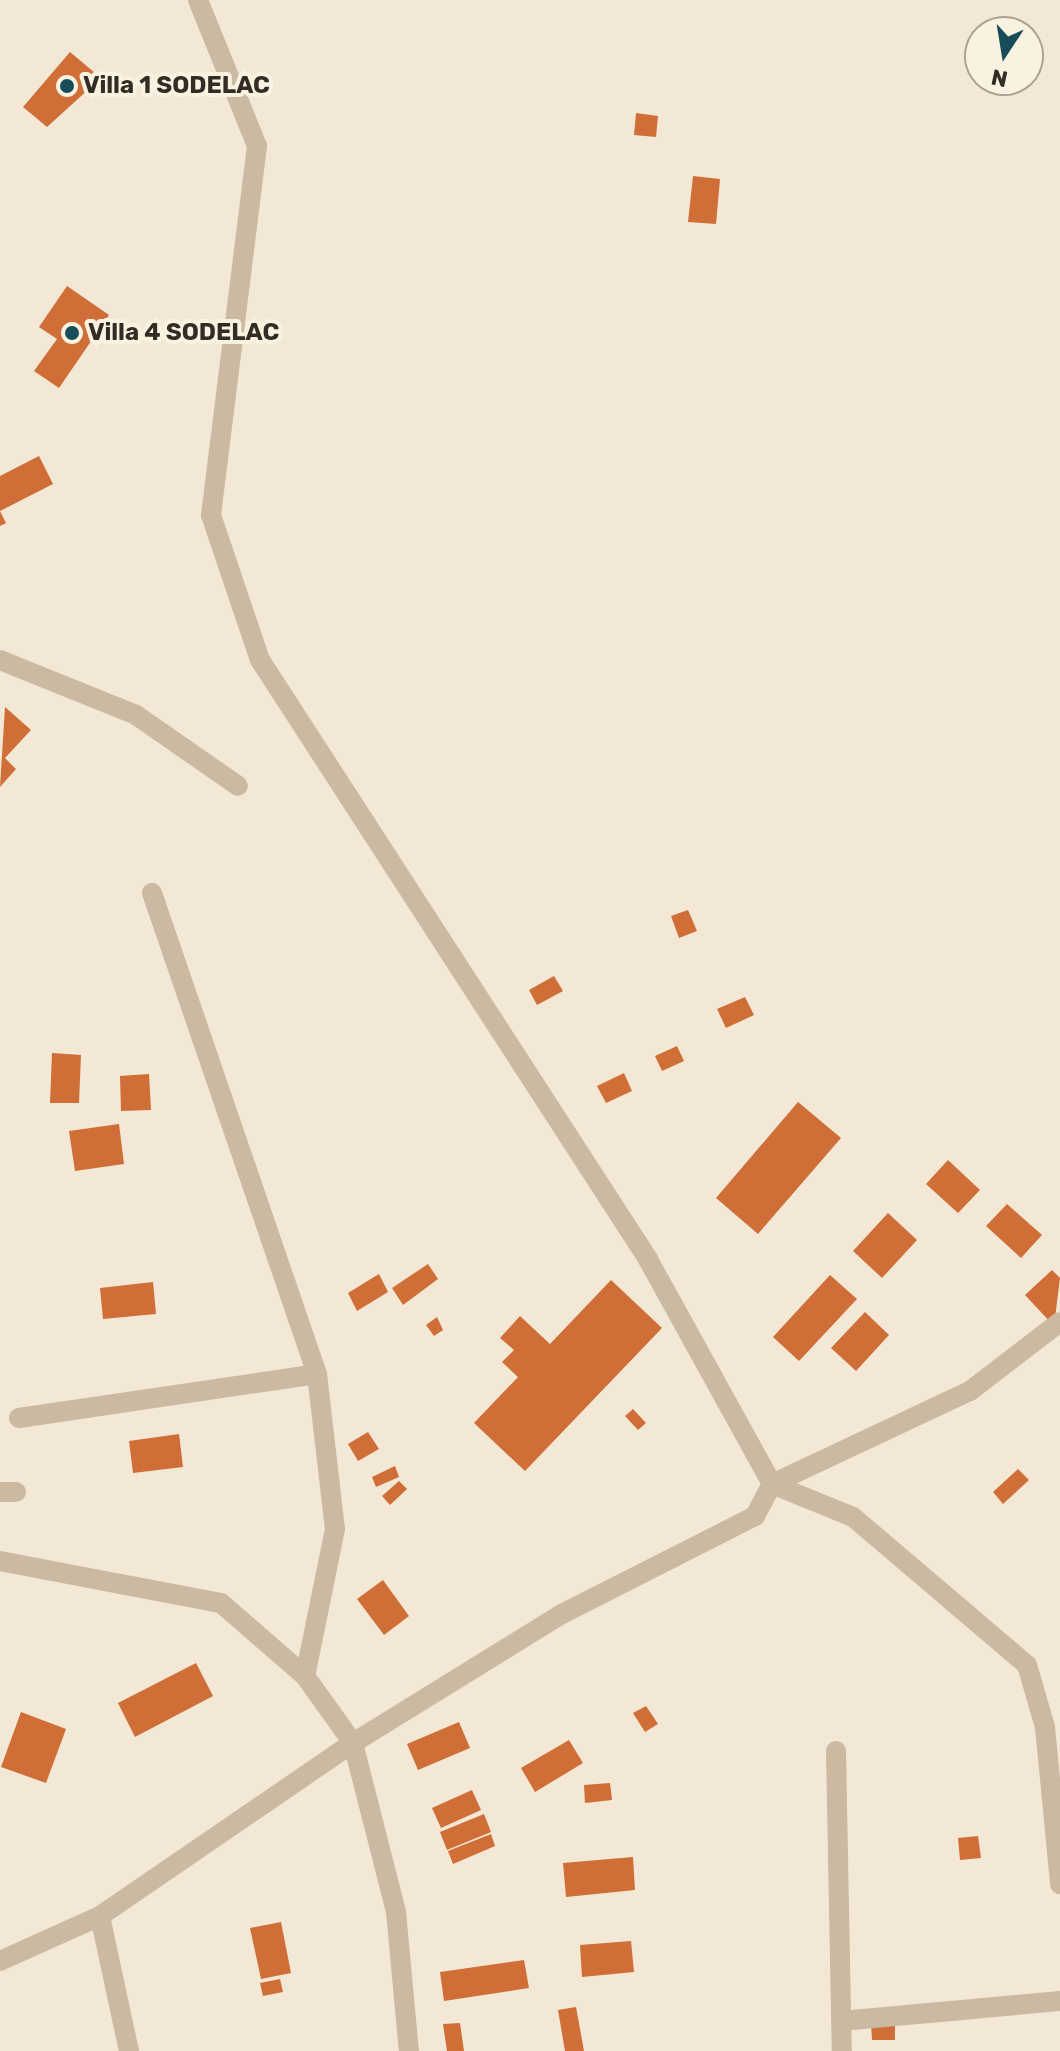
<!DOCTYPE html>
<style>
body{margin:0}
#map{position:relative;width:1060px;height:2051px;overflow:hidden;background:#f2e8d5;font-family:Rubik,sans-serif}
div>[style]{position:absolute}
.building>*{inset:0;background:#cf6e36}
.minor>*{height:20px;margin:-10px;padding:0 10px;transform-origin:10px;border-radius:10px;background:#cbb9a1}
.dots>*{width:22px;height:22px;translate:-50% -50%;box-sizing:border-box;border:4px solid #faf2e1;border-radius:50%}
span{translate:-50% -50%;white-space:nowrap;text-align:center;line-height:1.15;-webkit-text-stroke:8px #faf2e1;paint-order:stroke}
.poi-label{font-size:24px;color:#342b24;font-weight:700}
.left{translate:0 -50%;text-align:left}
.north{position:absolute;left:964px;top:16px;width:80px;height:80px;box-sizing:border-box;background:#faf2e1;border:2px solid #aba295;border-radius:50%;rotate:192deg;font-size:22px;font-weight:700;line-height:32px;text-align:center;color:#342b24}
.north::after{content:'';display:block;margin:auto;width:28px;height:36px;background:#174c58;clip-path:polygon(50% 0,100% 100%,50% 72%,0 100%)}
</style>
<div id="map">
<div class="building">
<div style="clip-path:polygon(70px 52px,101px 78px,47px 127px,23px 107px)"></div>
<div style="clip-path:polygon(636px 113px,658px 116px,656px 137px,634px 135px)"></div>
<div style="clip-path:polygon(693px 176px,720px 179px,716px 224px,688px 222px)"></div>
<div style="clip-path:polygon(67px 286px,109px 315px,59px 388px,34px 371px,57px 339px,39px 327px)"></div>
<div style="clip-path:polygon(39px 456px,53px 484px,0 511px,6px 523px,0 526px,0 476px)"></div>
<div style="clip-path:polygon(5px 707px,31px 730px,5px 758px,16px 769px,0 787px)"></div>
<div style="clip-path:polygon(688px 910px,697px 931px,679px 938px,671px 916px)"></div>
<div style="clip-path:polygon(554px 976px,563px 991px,537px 1005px,529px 990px)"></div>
<div style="clip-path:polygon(745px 997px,754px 1015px,726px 1028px,717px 1009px)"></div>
<div style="clip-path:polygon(677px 1046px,684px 1061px,662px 1071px,655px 1056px)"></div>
<div style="clip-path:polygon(52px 1053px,81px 1055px,79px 1103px,50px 1103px)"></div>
<div style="clip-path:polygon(624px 1073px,632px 1091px,606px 1103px,597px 1086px)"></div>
<div style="clip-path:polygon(149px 1074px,151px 1110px,121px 1111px,120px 1076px)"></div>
<div style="clip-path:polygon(798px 1102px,841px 1138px,758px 1234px,716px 1198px)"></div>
<div style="clip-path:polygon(119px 1124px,124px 1164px,75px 1171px,69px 1131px)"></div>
<div style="clip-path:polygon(948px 1160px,980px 1190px,958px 1213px,926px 1184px)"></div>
<div style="clip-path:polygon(1007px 1204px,1042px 1235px,1021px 1258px,986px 1226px)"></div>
<div style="clip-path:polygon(888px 1213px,917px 1240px,882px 1278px,853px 1251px)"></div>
<div style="clip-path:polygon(428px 1264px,438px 1279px,403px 1305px,392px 1288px)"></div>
<div style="clip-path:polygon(1052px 1270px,1060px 1278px,1054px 1326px,1025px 1295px)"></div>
<div style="clip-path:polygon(379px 1274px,388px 1292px,357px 1311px,348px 1293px)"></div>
<div style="clip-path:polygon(830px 1275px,857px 1299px,799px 1361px,773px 1337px)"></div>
<div style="clip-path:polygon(611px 1280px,662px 1328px,525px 1471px,474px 1423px,518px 1377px,502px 1362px,514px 1350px,500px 1338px,520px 1316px,550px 1344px)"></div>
<div style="clip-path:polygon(153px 1282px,156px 1314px,103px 1319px,100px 1288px)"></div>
<div style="clip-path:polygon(865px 1312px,889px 1335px,856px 1371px,831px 1348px)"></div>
<div style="clip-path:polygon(437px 1317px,443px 1330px,434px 1336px,426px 1325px)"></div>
<div style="clip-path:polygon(633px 1409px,646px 1423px,638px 1430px,625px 1416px)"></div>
<div style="clip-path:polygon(368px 1432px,379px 1449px,358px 1461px,348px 1444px)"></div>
<div style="clip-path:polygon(179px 1434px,183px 1467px,133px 1473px,129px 1441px)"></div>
<div style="clip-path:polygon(395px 1466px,399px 1477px,376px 1487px,372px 1477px)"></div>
<div style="clip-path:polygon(1018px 1469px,1029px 1480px,1003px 1504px,993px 1492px)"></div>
<div style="clip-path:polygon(399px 1481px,407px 1489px,390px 1505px,382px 1496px)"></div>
<div style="clip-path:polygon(383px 1580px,409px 1616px,384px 1635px,357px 1599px)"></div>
<div style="clip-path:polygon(196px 1663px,213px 1696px,135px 1737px,118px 1703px)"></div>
<div style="clip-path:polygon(646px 1706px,658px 1724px,645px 1732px,633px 1713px)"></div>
<div style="clip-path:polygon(21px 1712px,66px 1729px,46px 1783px,1px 1767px)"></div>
<div style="clip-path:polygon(459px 1722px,470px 1748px,418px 1770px,407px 1744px)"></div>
<div style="clip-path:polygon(569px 1740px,583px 1763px,535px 1792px,521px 1768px)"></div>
<div style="clip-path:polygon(610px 1783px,612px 1800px,585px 1803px,584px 1785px)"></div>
<div style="clip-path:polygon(472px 1790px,481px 1810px,441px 1828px,432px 1808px)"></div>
<div style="clip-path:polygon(484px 1814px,491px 1832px,447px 1850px,440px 1832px)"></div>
<div style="clip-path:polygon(491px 1834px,495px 1846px,453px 1864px,448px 1851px)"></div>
<div style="clip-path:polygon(978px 1836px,981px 1858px,960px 1860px,958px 1838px)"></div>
<div style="clip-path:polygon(633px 1857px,635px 1890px,566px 1897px,563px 1863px)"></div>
<div style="clip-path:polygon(281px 1922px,291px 1973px,261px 1979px,250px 1928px)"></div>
<div style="clip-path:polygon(631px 1941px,634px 1972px,582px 1977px,580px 1945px)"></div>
<div style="clip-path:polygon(524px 1960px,529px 1988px,444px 2001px,440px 1972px)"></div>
<div style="clip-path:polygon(280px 1979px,283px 1992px,263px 1996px,260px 1983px)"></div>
<div style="clip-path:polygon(576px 2007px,584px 2051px,565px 2051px,558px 2010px)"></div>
<div style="clip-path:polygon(895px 2022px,895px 2040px,872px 2040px,871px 2023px)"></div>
<div style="clip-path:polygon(460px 2023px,464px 2051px,447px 2051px,443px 2024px)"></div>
</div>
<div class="minor">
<div style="left:0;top:660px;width:147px;rotate:22deg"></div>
<div style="left:136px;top:715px;width:124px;rotate:34.8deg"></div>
<div style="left:152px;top:893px;width:509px;rotate:71.07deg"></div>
<div style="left:317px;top:1374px;width:156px;rotate:83.4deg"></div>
<div style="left:335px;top:1529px;width:150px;rotate:101.5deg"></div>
<div style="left:19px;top:1418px;width:301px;rotate:-8.4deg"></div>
<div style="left:772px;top:1484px;width:87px;rotate:22.2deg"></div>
<div style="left:853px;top:1517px;width:228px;rotate:40.4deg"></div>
<div style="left:1027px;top:1665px;width:65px;rotate:73.8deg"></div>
<div style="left:1045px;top:1727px;width:158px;rotate:84.5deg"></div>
<div style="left:772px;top:1484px;width:219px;rotate:-25.2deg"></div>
<div style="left:970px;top:1391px;width:113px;rotate:-37.5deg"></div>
<div style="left:0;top:1492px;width:16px"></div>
<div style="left:0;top:1561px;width:225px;rotate:10.8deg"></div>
<div style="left:221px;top:1603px;width:111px;rotate:41deg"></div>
<div style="left:305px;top:1676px;width:82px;rotate:54.4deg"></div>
<div style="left:353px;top:1743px;width:174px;rotate:75.7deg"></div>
<div style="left:396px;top:1912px;width:140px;rotate:84.7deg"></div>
<div style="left:836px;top:1751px;width:300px;rotate:88.9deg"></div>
<div style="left:100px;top:1916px;width:138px;rotate:77.9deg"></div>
<div style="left:0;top:1961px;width:110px;rotate:-24.2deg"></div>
<div style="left:100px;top:1916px;width:306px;rotate:-34.4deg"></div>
<div style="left:353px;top:1743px;width:243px;rotate:-31.7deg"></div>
<div style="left:560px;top:1615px;width:219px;rotate:-26.9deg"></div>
<div style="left:755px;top:1516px;width:36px;rotate:-62deg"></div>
<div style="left:772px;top:1484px;width:257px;rotate:-118.9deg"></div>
<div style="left:648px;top:1259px;width:714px;rotate:-122.93deg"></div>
<div style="left:260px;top:660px;width:153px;rotate:-108.7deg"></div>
<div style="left:211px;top:515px;width:372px;rotate:-82.9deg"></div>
<div style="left:257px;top:146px;width:157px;rotate:-112deg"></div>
<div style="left:841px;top:2021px;width:220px;rotate:-5.2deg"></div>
</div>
<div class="dots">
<div style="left:67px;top:86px;background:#174c58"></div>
<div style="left:72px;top:333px;background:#174c58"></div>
</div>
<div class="poi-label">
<span class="left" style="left:83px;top:86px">Villa 1 SODELAC</span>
<span class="left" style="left:88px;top:333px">Villa 4 SODELAC</span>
</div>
<div class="north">N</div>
</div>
